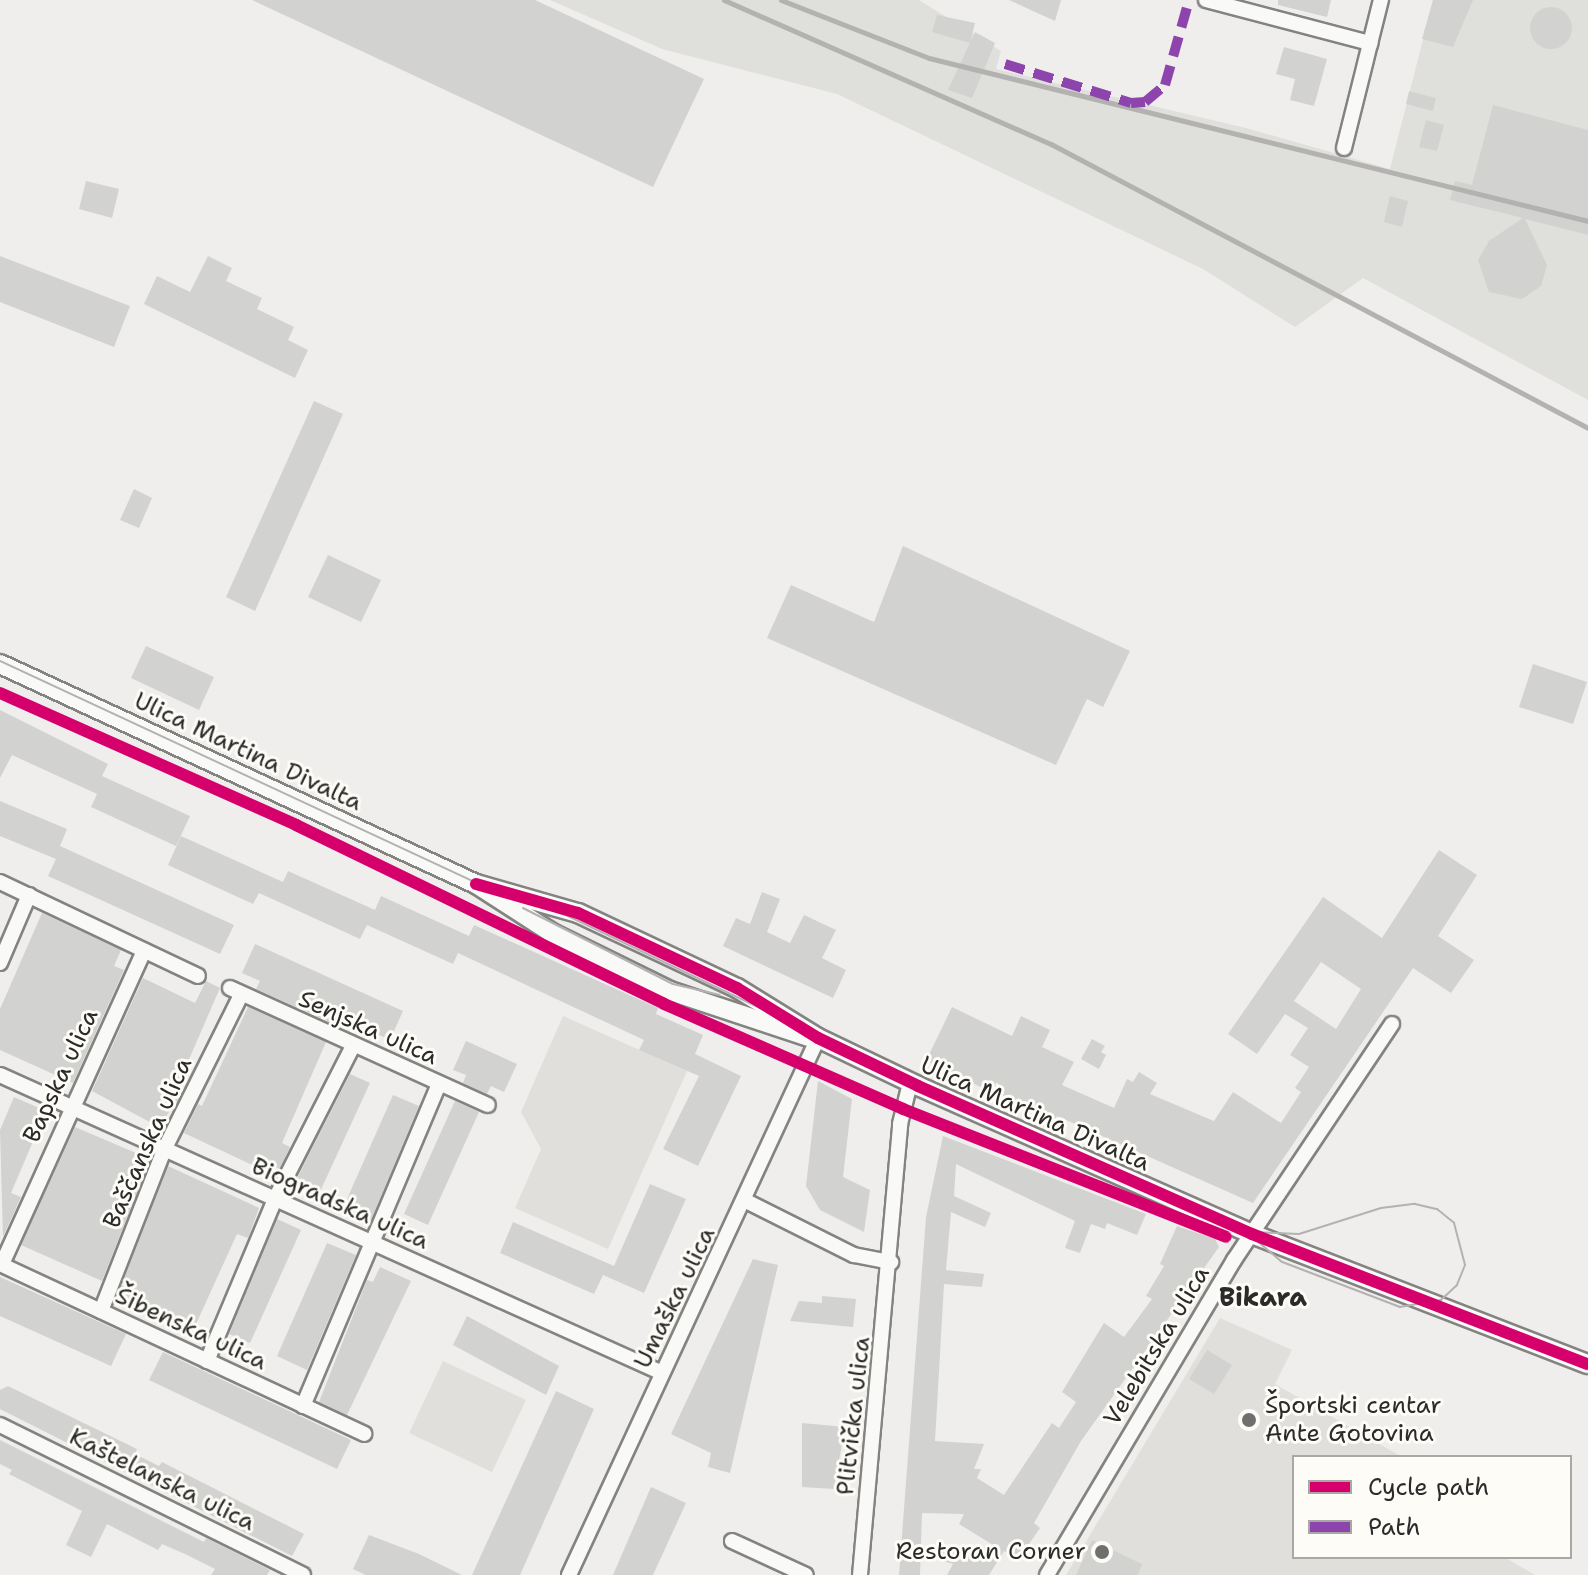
<!DOCTYPE html>
<meta charset="utf-8">
<style>
body{margin:0}
#map{position:relative;width:1588px;height:1575px;overflow:hidden;background:#efeeec;font-family:"Shantell Sans",sans-serif}
div>[style]{position:absolute}
.built>*{inset:0;background:#dfdfdc}
.green>*{inset:0;background:#e0dfdc}
.building>*{inset:0;background:#d2d2d0}
.round{border-radius:50%}
.roads{filter:drop-shadow(2px 0 #838382) drop-shadow(-2px 0 #838382) drop-shadow(0 2px #838382) drop-shadow(0 -2px #838382)}
.minor>*{height:14px;margin:-7px;padding:0 7px;transform-origin:7px;border-radius:7px;background:#f9f9f7}
.tertiary>*{height:18px;margin:-9px;padding:0 9px;transform-origin:9px;border-radius:9px;background:#f9f9f7}
.tram>*{height:2px;margin:-1px;padding:0 1px;transform-origin:1px;border-radius:1px;background:#b3b2b0}
.rail>*{height:5px;margin:-2.5px;padding:0 2.5px;transform-origin:2.5px;border-radius:2.5px;background:#b3b2b0}
.quiet>*{height:10px;margin-top:-5px;transform-origin:0;background:repeating-linear-gradient(90deg,#8e44ad 0 20px,transparent 0 30px)}
.cycleway>*{height:12px;margin:-6px;padding:0 6px;transform-origin:6px;border-radius:6px;background:#d6006c}
.dots>*{width:22px;height:22px;translate:-50% -50%;box-sizing:border-box;border:4px solid #fdfcf7;border-radius:50%}
span{translate:-50% -50%;white-space:nowrap;text-align:center;line-height:1.15;-webkit-text-stroke:6px #fdfcf7;paint-order:stroke}
.street-label{font-size:24px;color:#2b2b2b}
.poi-label{font-size:24px;color:#2b2b2b}
.left{translate:0 -50%;text-align:left}
.right{translate:-100% -50%;text-align:right}
.neighbourhood-label{font-size:26px;color:#2b2b2b;font-weight:700}
.legend{position:absolute;left:1292px;top:1455px;width:280px;height:104px;box-sizing:border-box;background:#fdfcf7;border:2px solid #a9a8a5;margin:0;padding:10px 14px;list-style:none;font-size:24px;color:#2b2b2b}
.legend li{display:flex;align-items:center;gap:16px;height:40px}
.legend b{width:40px;border:2px solid #a9a8a5}
</style>
<div id="map">
<div class="built">
<div style="clip-path:polygon(550px 0,919px 0,1001px 51px,996px 69px,1246px 128px,1390px 169px,1433px 0,1588px 0,1588px 400px,1363px 278px,1295px 327px,1203px 269px,837px 94px,662px 49px)"></div>
</div>
<div class="green">
<div style="clip-path:polygon(563px 1016px,687px 1071px,608px 1249px,515px 1208px,541px 1149px,521px 1112px)"></div>
<div style="clip-path:polygon(1220px 1318px,1292px 1350px,1275px 1384px,1402px 1457px,1294px 1457px,1294px 1557px,1504px 1557px,1535px 1575px,1066px 1575px)"></div>
<div style="clip-path:polygon(443px 1361px,526px 1400px,492px 1472px,409px 1433px)"></div>
</div>
<div class="building">
<div style="clip-path:polygon(252px 0,535px 0,704px 79px,653px 187px)"></div>
<div style="clip-path:polygon(1009px 0,1061px 0,1055px 21px)"></div>
<div style="clip-path:polygon(1278px 0,1331px 0,1327px 17px,1278px 5px)"></div>
<div style="clip-path:polygon(1433px 0,1473px 0,1453px 47px,1422px 39px)"></div>
<div class="round" style="left:1530px;top:7px;width:42px;height:42px"></div>
<div style="clip-path:polygon(937px 15px,975px 23px,970px 43px,932px 32px)"></div>
<div style="clip-path:polygon(975px 32px,995px 43px,972px 98px,948px 90px)"></div>
<div style="clip-path:polygon(1284px 47px,1327px 59px,1314px 106px,1290px 100px,1295px 79px,1276px 74px)"></div>
<div style="clip-path:polygon(1409px 91px,1436px 98px,1433px 111px,1406px 104px)"></div>
<div style="clip-path:polygon(1493px 105px,1588px 130px,1588px 235px,1525px 219px,1547px 265px,1541px 286px,1522px 299px,1489px 292px,1478px 260px,1489px 241px,1523px 218px,1450px 200px,1455px 181px,1472px 185px)"></div>
<div style="clip-path:polygon(1426px 120px,1444px 125px,1437px 151px,1419px 147px)"></div>
<div style="clip-path:polygon(86px 181px,119px 189px,112px 218px,79px 209px)"></div>
<div style="clip-path:polygon(1390px 196px,1408px 201px,1402px 227px,1384px 222px)"></div>
<div style="clip-path:polygon(0 256px,130px 306px,114px 347px,0 302px)"></div>
<div style="clip-path:polygon(208px 256px,232px 268px,226px 281px,262px 298px,257px 309px,294px 327px,288px 340px,308px 350px,295px 378px,144px 304px,157px 276px,190px 292px)"></div>
<div style="clip-path:polygon(314px 401px,343px 414px,255px 611px,226px 597px)"></div>
<div style="clip-path:polygon(134px 489px,152px 498px,139px 528px,120px 520px)"></div>
<div style="clip-path:polygon(903px 546px,1130px 651px,1103px 707px,1087px 699px,1056px 765px,767px 638px,791px 585px,874px 622px)"></div>
<div style="clip-path:polygon(328px 555px,381px 580px,361px 622px,308px 597px)"></div>
<div style="clip-path:polygon(146px 646px,214px 677px,199px 710px,131px 678px)"></div>
<div style="clip-path:polygon(1533px 664px,1587px 682px,1573px 724px,1519px 707px)"></div>
<div style="clip-path:polygon(0 710px,108px 764px,102px 776px,190px 816px,176px 846px,91px 807px,97px 794px,12px 755px,0 778px)"></div>
<div style="clip-path:polygon(0 801px,67px 829px,60px 846px,234px 925px,220px 954px,48px 876px,56px 859px,0 836px)"></div>
<div style="clip-path:polygon(181px 836px,283px 882px,288px 871px,375px 910px,381px 896px,469px 936px,474px 925px,658px 1008px,656px 1014px,703px 1035px,695px 1054px,741px 1076px,698px 1166px,663px 1149px,699px 1076px,639px 1050px,644px 1040px,458px 953px,453px 964px,367px 925px,360px 939px,259px 893px,253px 904px,168px 865px)"></div>
<div style="clip-path:polygon(evenodd,1439px 850px,1477px 875px,1438px 936px,1474px 960px,1451px 993px,1413px 968px,1253px 1203px,1057px 1116px,1054px 1122px,926px 1061px,952px 1007px,1012px 1036px,1021px 1016px,1050px 1030px,1042px 1047px,1074px 1062px,1062px 1085px,1114px 1108px,1127px 1079px,1133px 1082px,1139px 1072px,1157px 1083px,1150px 1094px,1202px 1116px,1214px 1121px,1233px 1092px,1281px 1123px,1301px 1092px,1295px 1088px,1309px 1067px,1290px 1055px,1308px 1028px,1285px 1014px,1257px 1054px,1228px 1034px,1323px 897px,1382px 938px,1439px 850px,1321px 962px,1361px 989px,1336px 1029px,1294px 1001px,1321px 962px)"></div>
<div style="clip-path:polygon(762px 892px,780px 899px,767px 932px,790px 943px,804px 915px,836px 930px,822px 958px,846px 970px,833px 998px,723px 946px,736px 918px,750px 924px)"></div>
<div style="clip-path:polygon(42px 913px,121px 950px,114px 966px,124px 970px,73px 1083px,0 1050px,0 1009px)"></div>
<div style="clip-path:polygon(255px 944px,403px 1011px,390px 1040px,338px 1016px,334px 1024px,256px 989px,260px 981px,242px 973px)"></div>
<div style="clip-path:polygon(143px 978px,195px 1003px,206px 981px,220px 988px,174px 1094px,180px 1096px,159px 1127px,92px 1091px)"></div>
<div style="clip-path:polygon(248px 1007px,326px 1042px,282px 1143px,290px 1147px,276px 1176px,184px 1133px,198px 1104px,202px 1106px)"></div>
<div style="clip-path:polygon(1092px 1039px,1105px 1046px,1101px 1052px,1106px 1055px,1099px 1069px,1081px 1059px)"></div>
<div style="clip-path:polygon(466px 1041px,517px 1064px,504px 1092px,491px 1086px,487px 1094px,463px 1083px,466px 1075px,453px 1070px)"></div>
<div style="clip-path:polygon(350px 1074px,370px 1083px,318px 1196px,294px 1184px)"></div>
<div style="clip-path:polygon(818px 1081px,852px 1099px,843px 1177px,870px 1190px,864px 1232px,820px 1210px,806px 1186px)"></div>
<div style="clip-path:polygon(393px 1095px,419px 1106px,371px 1220px,343px 1208px)"></div>
<div style="clip-path:polygon(14px 1097px,46px 1111px,11px 1193px,21px 1197px,3px 1237px,0 1130px)"></div>
<div style="clip-path:polygon(455px 1101px,479px 1112px,428px 1225px,404px 1214px)"></div>
<div style="clip-path:polygon(75px 1127px,150px 1159px,102px 1281px,21px 1245px)"></div>
<div style="clip-path:polygon(943px 1136px,1146px 1214px,1137px 1235px,1107px 1223px,1105px 1229px,1091px 1224px,1080px 1253px,1065px 1248px,1075px 1221px,956px 1164px,954px 1196px,991px 1213px,985px 1227px,951px 1212px,946px 1270px,984px 1274px,982px 1287px,944px 1284px,935px 1441px,984px 1444px,974px 1469px,981px 1469px,977px 1478px,1004px 1495px,1052px 1423px,1059px 1428px,1076px 1402px,1062px 1392px,1104px 1323px,1124px 1337px,1152px 1299px,1146px 1296px,1164px 1266px,1160px 1264px,1177px 1226px,1215px 1239px,1219px 1247px,1081px 1441px,1034px 1523px,1040px 1528px,1018px 1560px,1004px 1551px,989px 1575px,947px 1575px,953px 1564px,936px 1559px,949px 1546px,998px 1548px,959px 1524px,964px 1514px,922px 1513px,920px 1575px,899px 1575px,926px 1217px)"></div>
<div style="clip-path:polygon(168px 1166px,259px 1208px,248px 1238px,237px 1234px,191px 1335px,115px 1302px)"></div>
<div style="clip-path:polygon(650px 1184px,686px 1199px,644px 1293px,603px 1275px,594px 1294px,500px 1253px,513px 1222px,614px 1266px)"></div>
<div style="clip-path:polygon(277px 1219px,301px 1230px,250px 1343px,229px 1334px)"></div>
<div style="clip-path:polygon(327px 1243px,356px 1255px,307px 1370px,277px 1356px)"></div>
<div style="clip-path:polygon(753px 1259px,778px 1265px,730px 1473px,708px 1467px,711px 1453px,671px 1434px)"></div>
<div style="clip-path:polygon(380px 1267px,411px 1281px,347px 1415px,319px 1402px,367px 1280px,373px 1282px)"></div>
<div style="clip-path:polygon(0 1277px,126px 1334px,111px 1366px,0 1316px)"></div>
<div style="clip-path:polygon(822px 1296px,856px 1299px,853px 1327px,790px 1321px,799px 1301px,822px 1303px)"></div>
<div style="clip-path:polygon(467px 1316px,559px 1366px,546px 1395px,453px 1345px)"></div>
<div style="clip-path:polygon(1207px 1350px,1232px 1365px,1214px 1394px,1189px 1379px)"></div>
<div style="clip-path:polygon(163px 1352px,351px 1440px,337px 1469px,149px 1380px)"></div>
<div style="clip-path:polygon(8px 1386px,137px 1449px,135px 1454px,159px 1466px,162px 1462px,304px 1534px,292px 1556px,0 1409px,0 1390px)"></div>
<div style="clip-path:polygon(556px 1391px,594px 1409px,520px 1575px,472px 1575px)"></div>
<div style="clip-path:polygon(802px 1423px,845px 1427px,834px 1489px,802px 1487px)"></div>
<div style="clip-path:polygon(0 1440px,204px 1542px,206px 1538px,270px 1570px,267px 1575px,211px 1575px,215px 1569px,185px 1554px,162px 1544px,158px 1550px,107px 1524px,91px 1557px,66px 1545px,82px 1511px,9px 1474px,12px 1470px,0 1464px)"></div>
<div style="clip-path:polygon(651px 1487px,686px 1503px,653px 1575px,613px 1575px)"></div>
<div style="clip-path:polygon(369px 1535px,419px 1554px,462px 1575px,366px 1575px,353px 1569px)"></div>
<div style="clip-path:polygon(1092px 1540px,1142px 1564px,1138px 1575px,1076px 1575px)"></div>
</div>
<div class="roads">
<div class="minor">
<div style="left:1206px;top:0;width:170px;rotate:14.7deg"></div>
<div style="left:1344px;top:148px;width:153px;rotate:-76deg"></div>
<div style="left:0;top:882px;width:219px;rotate:25.4deg"></div>
<div style="left:0;top:963px;width:74px;rotate:-66.9deg"></div>
<div style="left:230px;top:988px;width:283px;rotate:24.4deg"></div>
<div style="left:0;top:1075px;width:726px;rotate:24.23deg"></div>
<div style="left:746px;top:1201px;width:121px;rotate:26.6deg"></div>
<div style="left:854px;top:1255px;width:38px;rotate:11deg"></div>
<div style="left:0;top:1264px;width:402px;rotate:25deg"></div>
<div style="left:2px;top:1264px;width:344px;rotate:-65.6deg"></div>
<div style="left:101px;top:1311px;width:173px;rotate:-68.6deg"></div>
<div style="left:164px;top:1150px;width:173px;rotate:-63.6deg"></div>
<div style="left:207px;top:1361px;width:176px;rotate:-67.2deg"></div>
<div style="left:275px;top:1199px;width:172px;rotate:-63deg"></div>
<div style="left:303px;top:1406px;width:350px;rotate:-67.1deg"></div>
<div style="left:0;top:1425px;width:338px;rotate:26.3deg"></div>
<div style="left:732px;top:1541px;width:81px;rotate:24.7deg"></div>
<div style="left:569px;top:1575px;width:592px;rotate:-65.12deg"></div>
<div style="left:860px;top:1575px;width:453px;rotate:-84.9deg"></div>
<div style="left:900px;top:1124px;width:42px;rotate:-76.3deg"></div>
<div style="left:1047px;top:1575px;width:366px;rotate:-59.3deg"></div>
<div style="left:1234px;top:1260px;width:284px;rotate:-56.2deg"></div>
</div>
<div class="tertiary">
<div style="left:0;top:664px;width:524px;rotate:24.81deg"></div>
<div style="left:476px;top:884px;width:90px;rotate:32.8deg"></div>
<div style="left:552px;top:933px;width:131px;rotate:26.2deg"></div>
<div style="left:670px;top:991px;width:146px;rotate:18.3deg"></div>
<div style="left:476px;top:884px;width:106px;rotate:15.9deg"></div>
<div style="left:578px;top:913px;width:176px;rotate:25.3deg"></div>
<div style="left:737px;top:988px;width:95px;rotate:31.7deg"></div>
<div style="left:818px;top:1038px;width:111px;rotate:25.6deg"></div>
<div style="left:918px;top:1086px;width:365px;rotate:23.9deg"></div>
<div style="left:1252px;top:1234px;width:360px;rotate:21.2deg"></div>
</div>
</div>
<div class="tram">
<div style="left:0;top:661px;width:547px;rotate:24.97deg"></div>
<div style="left:487px;top:887px;width:86px;rotate:19.7deg"></div>
<div style="left:568px;top:916px;width:408px;rotate:25.6deg"></div>
<div style="left:936px;top:1092px;width:347px;rotate:23.8deg"></div>
<div style="left:1253px;top:1232px;width:46px;rotate:2.5deg"></div>
<div style="left:1299px;top:1234px;width:86px;rotate:-17.6deg"></div>
<div style="left:1381px;top:1208px;width:34px;rotate:-7deg"></div>
<div style="left:1415px;top:1204px;width:23px;rotate:13deg"></div>
<div style="left:1437px;top:1209px;width:22px;rotate:39deg"></div>
<div style="left:1454px;top:1223px;width:43px;rotate:75.3deg"></div>
<div style="left:1465px;top:1265px;width:22px;rotate:112deg"></div>
<div style="left:1457px;top:1285px;width:22px;rotate:137deg"></div>
<div style="left:1441px;top:1300px;width:42px;rotate:170.3deg"></div>
<div style="left:1400px;top:1307px;width:126px;rotate:-159.1deg"></div>
<div style="left:1282px;top:1262px;width:57px;rotate:-139.9deg"></div>
<div style="left:523px;top:908px;width:168px;rotate:26.9deg"></div>
<div style="left:673px;top:984px;width:48px;rotate:13.2deg"></div>
</div>
<div class="rail">
<div style="left:724px;top:0;width:357px;rotate:23.8deg"></div>
<div style="left:1051px;top:144px;width:607px;rotate:27.87deg"></div>
<div style="left:781px;top:0;width:159px;rotate:21.4deg"></div>
<div style="left:929px;top:58px;width:679px;rotate:13.89deg"></div>
</div>
<div class="quiet">
<div style="left:1005px;top:64px;width:132px;rotate:17.2deg"></div>
<div style="left:1131px;top:103px;width:14px;rotate:-4deg"></div>
<div style="left:1145px;top:102px;width:26px;rotate:-40deg"></div>
<div style="left:1165px;top:85px;width:88px;rotate:-74.2deg"></div>
</div>
<div class="cycleway">
<div style="left:0;top:693px;width:324px;rotate:24deg"></div>
<div style="left:296px;top:825px;width:409px;rotate:25.9deg"></div>
<div style="left:664px;top:1004px;width:261px;rotate:23.7deg"></div>
<div style="left:903px;top:1109px;width:347px;rotate:21.6deg"></div>
<div style="left:476px;top:884px;width:106px;rotate:15.9deg"></div>
<div style="left:578px;top:913px;width:176px;rotate:25.3deg"></div>
<div style="left:737px;top:988px;width:95px;rotate:31.7deg"></div>
<div style="left:818px;top:1038px;width:111px;rotate:25.6deg"></div>
<div style="left:918px;top:1086px;width:365px;rotate:23.9deg"></div>
<div style="left:1252px;top:1234px;width:360px;rotate:21.2deg"></div>
</div>
<div class="dots">
<div style="left:1249px;top:1420px;background:#706f6f"></div>
<div style="left:1102px;top:1552px;background:#706f6f"></div>
</div>
<div class="street-label">
<span style="left:248px;top:752px;rotate:25deg">Ulica Martina Divalta</span>
<span style="left:368px;top:1028px;rotate:24deg">Senjska ulica</span>
<span style="left:61px;top:1076px;rotate:-65deg">Bapska ulica</span>
<span style="left:1035px;top:1114px;rotate:24deg">Ulica Martina Divalta</span>
<span style="left:148px;top:1143px;rotate:-66deg">Baščanska ulica</span>
<span style="left:340px;top:1204px;rotate:24deg">Biogradska ulica</span>
<span style="left:675px;top:1298px;rotate:-64deg">Umaška ulica</span>
<span style="left:191px;top:1329px;rotate:25deg">Šibenska ulica</span>
<span style="left:1157px;top:1346px;rotate:-59deg">Velebitska ulica</span>
<span style="left:854px;top:1416px;rotate:-84deg">Plitvička ulica</span>
<span style="left:162px;top:1480px;rotate:26deg">Kaštelanska ulica</span>
</div>
<div class="poi-label">
<span class="left" style="left:1265px;top:1420px">Športski centar<br>Ante Gotovina</span>
<span class="right" style="left:1086px;top:1552px">Restoran Corner</span>
</div>
<div class="neighbourhood-label">
<span style="left:1263px;top:1297px">Bikara</span>
</div>
<ul class="legend">
<li><b style="height:10px;background:#d6006c"></b>Cycle path</li>
<li><b style="height:10px;background:#8e44ad"></b>Path</li>
</ul>
</div>
